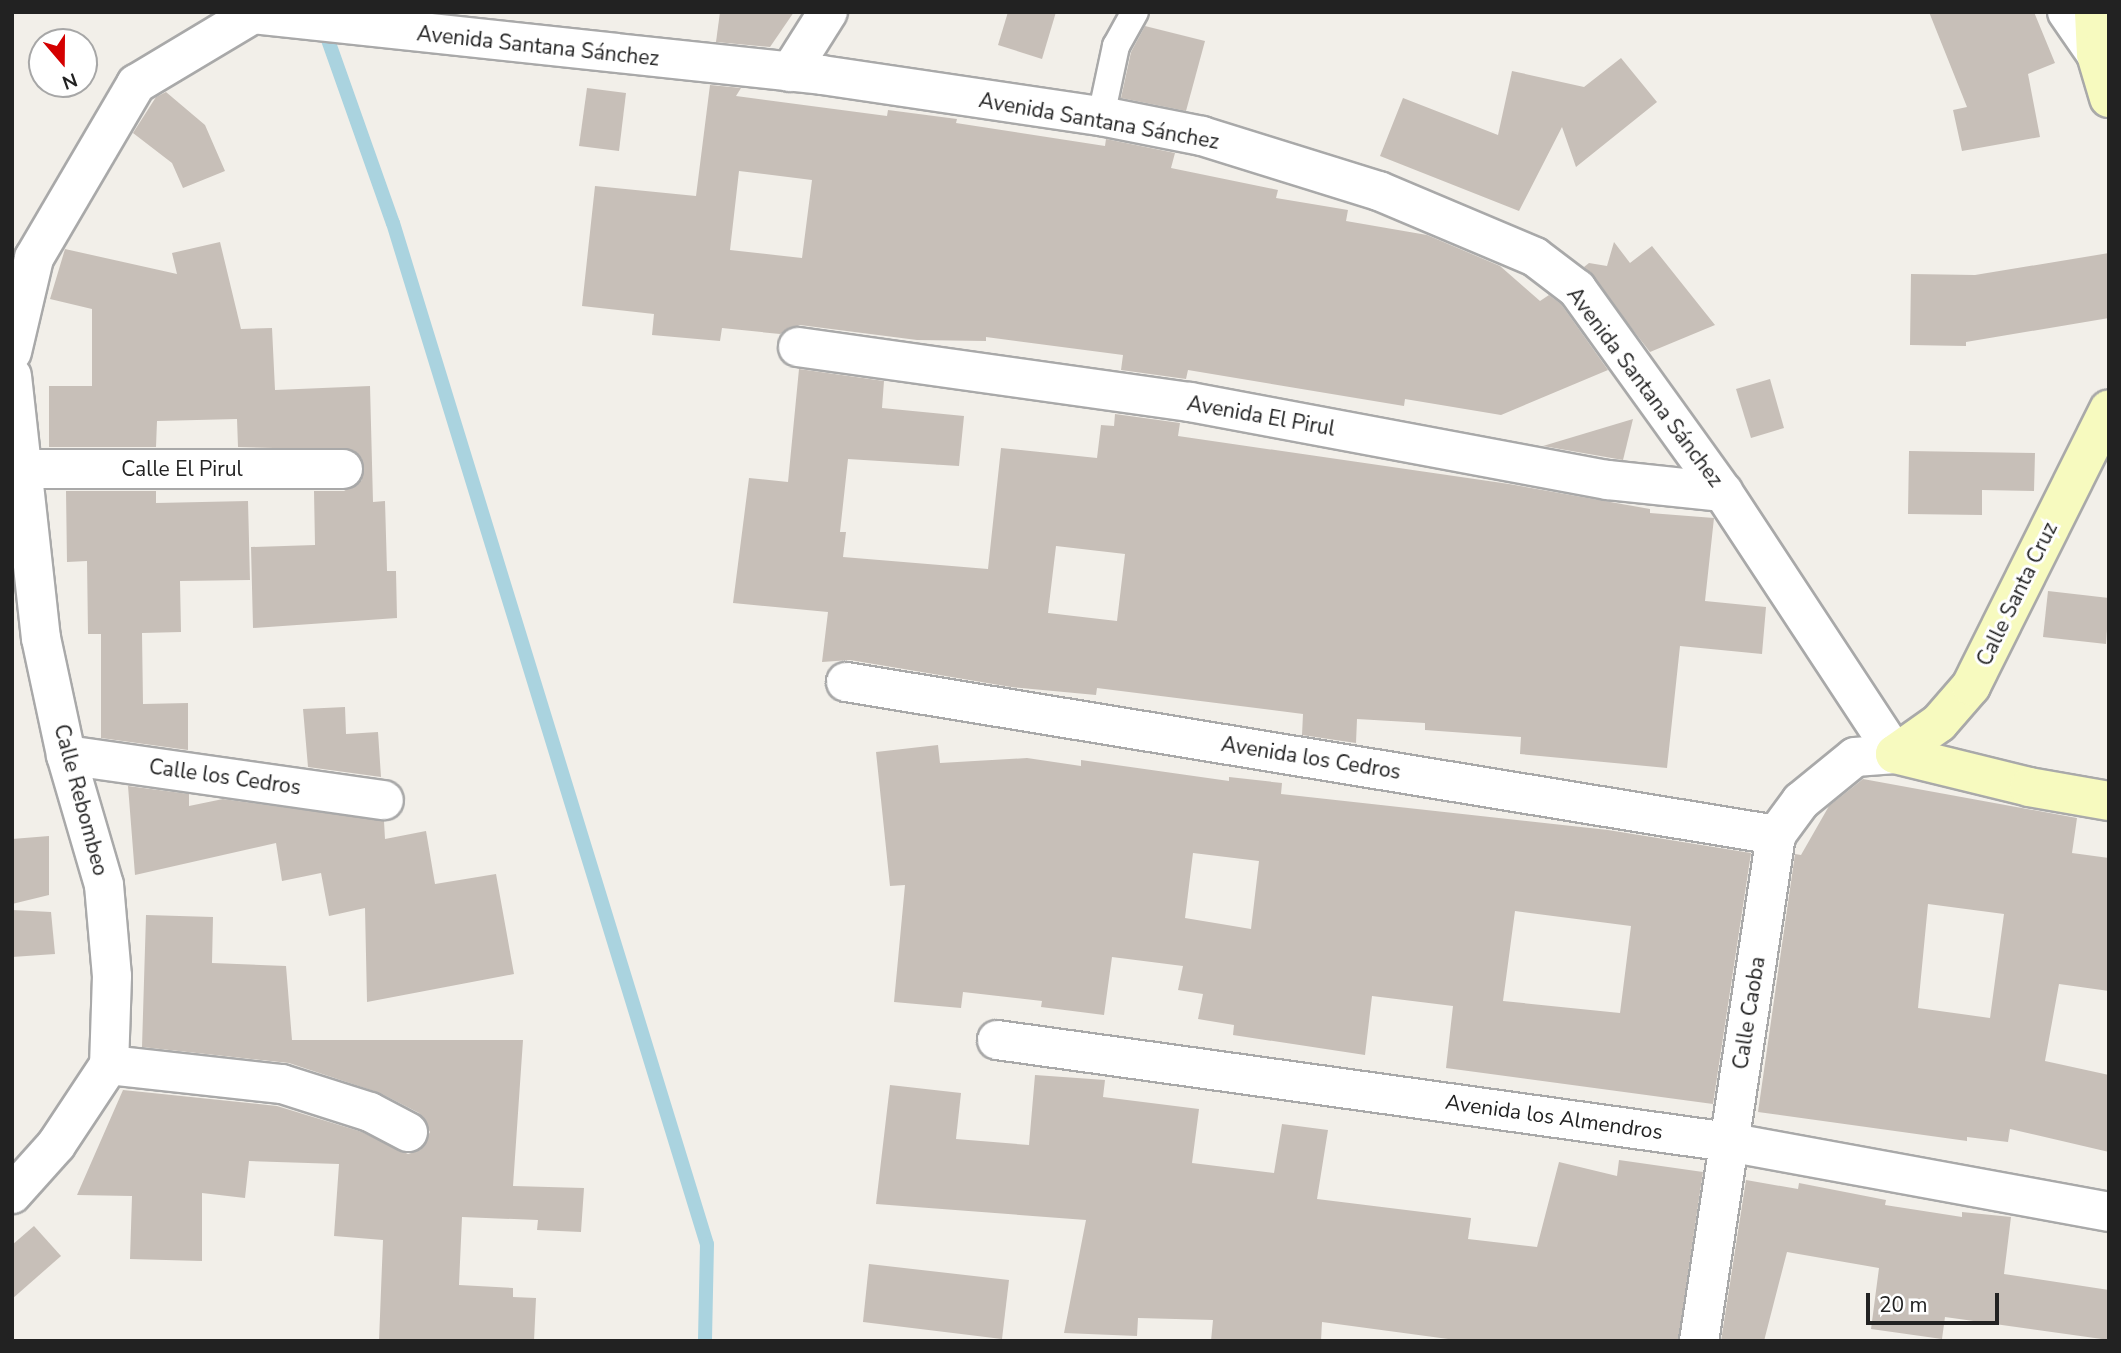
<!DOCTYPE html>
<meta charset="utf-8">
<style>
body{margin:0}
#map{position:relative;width:2121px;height:1353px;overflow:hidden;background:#f2efe9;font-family:"Nunito Sans",sans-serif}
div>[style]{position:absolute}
.stream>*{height:14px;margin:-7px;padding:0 7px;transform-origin:7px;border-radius:7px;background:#aad3df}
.building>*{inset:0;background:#c7bfb8}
.roads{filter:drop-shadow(2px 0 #a9a9a9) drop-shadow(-2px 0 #a9a9a9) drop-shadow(0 2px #a9a9a9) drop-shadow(0 -2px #a9a9a9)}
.lane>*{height:26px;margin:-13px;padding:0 13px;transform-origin:13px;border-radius:13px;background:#fff}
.street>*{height:38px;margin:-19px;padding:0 19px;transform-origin:19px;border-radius:19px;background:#fff}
.secondary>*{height:38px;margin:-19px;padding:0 19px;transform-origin:19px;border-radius:19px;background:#f7fabf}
span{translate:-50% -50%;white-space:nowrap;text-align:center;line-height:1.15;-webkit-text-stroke:6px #fff;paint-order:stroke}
.street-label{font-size:21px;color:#222}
.frame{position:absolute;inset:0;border:14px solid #222;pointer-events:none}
.north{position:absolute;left:28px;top:28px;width:70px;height:70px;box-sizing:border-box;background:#fff;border:2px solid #a7a7a7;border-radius:50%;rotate:160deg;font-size:19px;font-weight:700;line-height:28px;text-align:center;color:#222}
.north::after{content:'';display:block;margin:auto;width:24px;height:32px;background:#d40000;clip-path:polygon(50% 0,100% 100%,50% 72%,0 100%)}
.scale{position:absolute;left:1866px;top:1293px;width:133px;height:32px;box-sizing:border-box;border:4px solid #222;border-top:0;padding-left:9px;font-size:21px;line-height:24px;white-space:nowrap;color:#222;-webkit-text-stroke:5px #fff;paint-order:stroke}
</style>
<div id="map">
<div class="stream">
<div style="left:322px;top:23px;width:212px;rotate:70.5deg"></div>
<div style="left:393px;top:223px;width:1068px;rotate:72.91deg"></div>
<div style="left:707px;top:1244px;width:97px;rotate:91.2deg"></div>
</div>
<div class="building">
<div style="clip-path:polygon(720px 12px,794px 12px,770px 47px,716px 42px)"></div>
<div style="clip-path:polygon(1008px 12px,1056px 12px,1042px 59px,998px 45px)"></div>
<div style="clip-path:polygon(1929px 12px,2034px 12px,2055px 63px,2028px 74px,2040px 137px,1962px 151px,1953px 110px,1967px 107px)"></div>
<div style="clip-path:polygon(1145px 26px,1205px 41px,1186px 111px,1121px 98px,1131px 52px)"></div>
<div style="clip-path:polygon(1621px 58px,1657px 102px,1576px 167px,1562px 127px,1519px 211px,1380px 156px,1403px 98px,1498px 135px,1512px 71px,1584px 87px)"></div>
<div style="clip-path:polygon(evenodd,710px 85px,741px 88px,736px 96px,887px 116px,888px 110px,957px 119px,956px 123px,1105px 146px,1106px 139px,1175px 153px,1171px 168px,1278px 190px,1276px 198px,1348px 210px,1346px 221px,1427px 235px,1500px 266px,1540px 301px,1549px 295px,1561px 304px,1608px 370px,1501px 415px,1405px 399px,1404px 406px,1188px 370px,1186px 379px,1121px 370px,1123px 355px,986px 337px,986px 341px,917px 340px,800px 325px,780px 334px,722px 328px,720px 341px,652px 335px,654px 314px,582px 306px,595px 186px,696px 196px,710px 85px,739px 171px,812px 180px,802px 258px,730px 250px,739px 171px)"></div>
<div style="clip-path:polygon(587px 88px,626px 93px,619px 151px,579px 146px)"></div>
<div style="clip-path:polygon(166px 92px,205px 125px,225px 171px,183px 188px,172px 163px,133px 133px,156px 97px)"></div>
<div style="clip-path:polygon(220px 242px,241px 329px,272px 328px,275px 390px,370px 386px,373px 502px,385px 501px,387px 571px,396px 571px,397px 618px,253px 628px,251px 547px,315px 545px,314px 491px,344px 491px,362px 480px,362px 459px,353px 450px,238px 447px,237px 419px,157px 421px,156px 447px,49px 447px,49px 386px,92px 386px,92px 309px,50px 299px,65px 249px,177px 274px,172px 253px)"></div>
<div style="clip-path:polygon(1614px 242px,1630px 263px,1652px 246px,1715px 325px,1650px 352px,1584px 267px,1589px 263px,1607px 266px)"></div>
<div style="clip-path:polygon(2109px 253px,2109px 318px,1966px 342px,1966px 346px,1910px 345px,1911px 274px,1975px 275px)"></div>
<div style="clip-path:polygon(evenodd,799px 369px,884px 381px,882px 408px,964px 416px,959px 466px,848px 459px,840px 532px,846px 532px,843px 557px,988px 569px,1001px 448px,1097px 458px,1101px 425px,1114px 426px,1115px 414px,1180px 423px,1178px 436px,1509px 484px,1650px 509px,1650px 513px,1714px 518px,1705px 601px,1766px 607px,1762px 654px,1680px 646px,1667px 768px,1520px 754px,1521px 737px,1425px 730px,1425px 723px,1357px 719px,1356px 743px,1342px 741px,1302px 735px,1303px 714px,1097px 688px,1096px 695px,1011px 687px,850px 660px,822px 662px,828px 612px,733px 603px,749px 478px,788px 482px,799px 369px,1056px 546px,1125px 554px,1117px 621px,1048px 613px,1056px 546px)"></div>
<div style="clip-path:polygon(1770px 379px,1784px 428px,1751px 438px,1736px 389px)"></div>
<div style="clip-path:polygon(1633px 419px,1623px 460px,1543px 446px)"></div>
<div style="clip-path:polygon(1909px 451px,2035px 453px,2034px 491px,1982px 490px,1982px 515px,1908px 514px)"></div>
<div style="clip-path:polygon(66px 491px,156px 491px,156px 503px,248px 501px,250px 580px,180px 581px,181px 632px,142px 633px,143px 704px,188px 703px,188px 750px,101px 738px,101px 634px,88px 634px,87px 561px,67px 562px)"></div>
<div style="clip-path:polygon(2048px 591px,2109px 598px,2106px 644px,2043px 637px)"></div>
<div style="clip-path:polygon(345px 707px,346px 734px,378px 732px,381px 777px,308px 767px,303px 709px)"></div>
<div style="clip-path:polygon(evenodd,938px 745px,940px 763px,1027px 758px,1081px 766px,1081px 760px,1229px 781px,1229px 777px,1282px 783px,1281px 794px,1608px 830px,1751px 853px,1713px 1104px,1446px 1068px,1453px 1006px,1372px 996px,1365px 1055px,1233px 1035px,1234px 1025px,1198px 1019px,1203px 994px,1178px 990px,1183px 966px,1112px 957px,1104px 1015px,1041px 1007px,1042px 1001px,963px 992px,961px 1008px,894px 1002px,905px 885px,890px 886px,876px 752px,938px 745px,1193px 853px,1259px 861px,1251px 929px,1185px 918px,1193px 853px,938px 745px,1515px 911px,1631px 926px,1620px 1013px,1503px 1001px,1515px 911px)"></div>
<div style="clip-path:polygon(evenodd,1863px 779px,2077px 818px,2072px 853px,2109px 858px,2109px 991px,2059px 984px,2045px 1061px,2109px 1075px,2109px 1152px,2010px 1129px,2008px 1142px,1967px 1137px,1967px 1141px,1758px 1112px,1795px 854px,1801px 855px,1829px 806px,1863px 779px,1928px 904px,2004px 914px,1990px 1018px,1918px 1008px,1928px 904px)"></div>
<div style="clip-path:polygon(128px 786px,189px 794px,189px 806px,223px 799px,384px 821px,385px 839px,426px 831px,435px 884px,496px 874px,514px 974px,367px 1002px,365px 908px,329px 916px,321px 873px,282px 881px,276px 843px,135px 875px)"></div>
<div style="clip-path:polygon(49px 836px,49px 895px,12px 904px,12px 839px)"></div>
<div style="clip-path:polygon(12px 910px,51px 912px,55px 954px,12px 957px)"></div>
<div style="clip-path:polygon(146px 915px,213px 917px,212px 963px,286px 966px,292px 1040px,523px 1040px,513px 1186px,584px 1188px,581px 1232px,537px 1230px,538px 1220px,462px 1217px,459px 1285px,513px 1288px,513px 1297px,536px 1298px,534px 1341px,379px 1341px,383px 1240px,334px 1236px,339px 1164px,249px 1161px,245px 1198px,202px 1193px,202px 1261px,130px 1259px,132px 1196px,77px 1195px,123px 1090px,277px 1106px,362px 1132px,408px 1154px,420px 1150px,430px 1132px,419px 1113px,380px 1093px,289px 1063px,142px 1047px)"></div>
<div style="clip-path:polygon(1035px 1075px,1105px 1080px,1103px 1097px,1199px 1109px,1192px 1163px,1274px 1173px,1282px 1124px,1328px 1130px,1317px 1199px,1471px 1218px,1468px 1239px,1537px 1247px,1559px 1162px,1617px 1176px,1619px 1160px,1703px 1172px,1678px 1341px,1463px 1341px,1322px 1322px,1321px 1341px,1211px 1341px,1213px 1320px,1138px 1318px,1137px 1336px,1064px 1333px,1086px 1220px,876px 1204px,890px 1085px,961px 1093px,956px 1139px,1029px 1145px)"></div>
<div style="clip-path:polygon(1746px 1180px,1798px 1189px,1799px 1183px,1886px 1200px,1885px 1205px,1962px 1217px,1962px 1212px,2011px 1217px,2004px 1274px,2109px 1290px,2109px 1340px,1945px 1317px,1942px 1339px,1871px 1329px,1879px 1268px,1787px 1252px,1764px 1341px,1721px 1341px)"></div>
<div style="clip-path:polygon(34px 1226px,61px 1256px,12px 1299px,12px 1245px)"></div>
<div style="clip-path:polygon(869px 1264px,1009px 1280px,1002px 1339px,863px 1322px)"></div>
</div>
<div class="roads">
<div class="lane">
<div style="left:1101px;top:116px;width:72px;rotate:-77.9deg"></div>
<div style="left:1116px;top:46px;width:39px;rotate:-61deg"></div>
</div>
<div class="street">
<div style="left:2067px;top:12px;width:51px;rotate:55.4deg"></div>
<div style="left:790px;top:72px;width:71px;rotate:-57.7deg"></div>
<div style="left:798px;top:347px;width:396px;rotate:8deg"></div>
<div style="left:1190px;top:402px;width:425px;rotate:10.6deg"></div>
<div style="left:1608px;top:480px;width:116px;rotate:6deg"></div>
<div style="left:12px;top:352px;width:97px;rotate:-76.8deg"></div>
<div style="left:34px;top:258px;width:202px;rotate:-59.6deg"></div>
<div style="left:136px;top:84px;width:136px;rotate:-30.9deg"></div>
<div style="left:253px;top:14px;width:572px;rotate:6.12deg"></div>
<div style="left:822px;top:75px;width:282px;rotate:8.4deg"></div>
<div style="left:1101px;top:116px;width:103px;rotate:11.2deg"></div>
<div style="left:1202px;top:136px;width:185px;rotate:17.3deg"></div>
<div style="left:1379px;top:191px;width:169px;rotate:22.9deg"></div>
<div style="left:1535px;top:257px;width:53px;rotate:37.3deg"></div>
<div style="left:1577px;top:289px;width:250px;rotate:54.3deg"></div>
<div style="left:1723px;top:492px;width:313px;rotate:56.7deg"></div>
<div style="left:1895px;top:754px;width:40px;rotate:175.7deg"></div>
<div style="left:1855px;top:757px;width:70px;rotate:140.8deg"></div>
<div style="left:1801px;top:801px;width:42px;rotate:126.3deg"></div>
<div style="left:1776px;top:835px;width:512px;rotate:98.65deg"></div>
<div style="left:12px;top:376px;width:264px;rotate:83.7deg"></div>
<div style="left:41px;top:638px;width:120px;rotate:77.9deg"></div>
<div style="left:66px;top:755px;width:135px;rotate:73.7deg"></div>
<div style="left:104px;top:885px;width:91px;rotate:85deg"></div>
<div style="left:112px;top:976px;width:89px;rotate:91.9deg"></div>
<div style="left:109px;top:1065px;width:96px;rotate:123.5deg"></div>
<div style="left:56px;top:1145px;width:66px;rotate:131.9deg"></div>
<div style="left:21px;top:469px;width:322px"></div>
<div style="left:846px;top:682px;width:943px;rotate:9.34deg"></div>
<div style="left:66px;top:755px;width:321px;rotate:8.1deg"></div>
<div style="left:997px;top:1040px;width:738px;rotate:7.94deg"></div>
<div style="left:1728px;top:1142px;width:387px;rotate:10.4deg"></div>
<div style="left:109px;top:1065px;width:174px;rotate:6.3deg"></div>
<div style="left:282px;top:1084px;width:92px;rotate:17.7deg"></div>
<div style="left:370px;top:1112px;width:43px;rotate:27.8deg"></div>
</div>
<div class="secondary">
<div style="left:2094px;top:12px;width:42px;rotate:87.3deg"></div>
<div style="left:2096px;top:54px;width:46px;rotate:73.5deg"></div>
<div style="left:1895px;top:754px;width:54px;rotate:-35.2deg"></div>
<div style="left:1939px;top:723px;width:49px;rotate:-49.1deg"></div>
<div style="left:1971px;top:686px;width:309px;rotate:-63.5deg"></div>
<div style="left:1895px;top:754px;width:138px;rotate:13.8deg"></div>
<div style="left:2029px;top:787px;width:81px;rotate:9.9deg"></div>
</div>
</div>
<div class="street-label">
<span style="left:538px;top:46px;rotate:6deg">Avenida Santana Sánchez</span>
<span style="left:1099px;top:121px;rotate:10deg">Avenida Santana Sánchez</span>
<span style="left:1645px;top:387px;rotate:53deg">Avenida Santana Sánchez</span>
<span style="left:1261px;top:416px;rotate:10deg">Avenida El Pirul</span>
<span style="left:182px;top:469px">Calle El Pirul</span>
<span style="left:2017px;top:594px;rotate:-64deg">Calle Santa Cruz</span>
<span style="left:1311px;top:758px;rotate:9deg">Avenida los Cedros</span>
<span style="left:225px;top:777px;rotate:8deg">Calle los Cedros</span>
<span style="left:81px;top:800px;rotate:75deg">Calle Rebombeo</span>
<span style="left:1749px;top:1013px;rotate:-81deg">Calle Caoba</span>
<span style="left:1554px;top:1117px;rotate:8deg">Avenida los Almendros</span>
</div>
<div class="frame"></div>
<div class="north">N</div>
<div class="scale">20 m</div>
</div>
